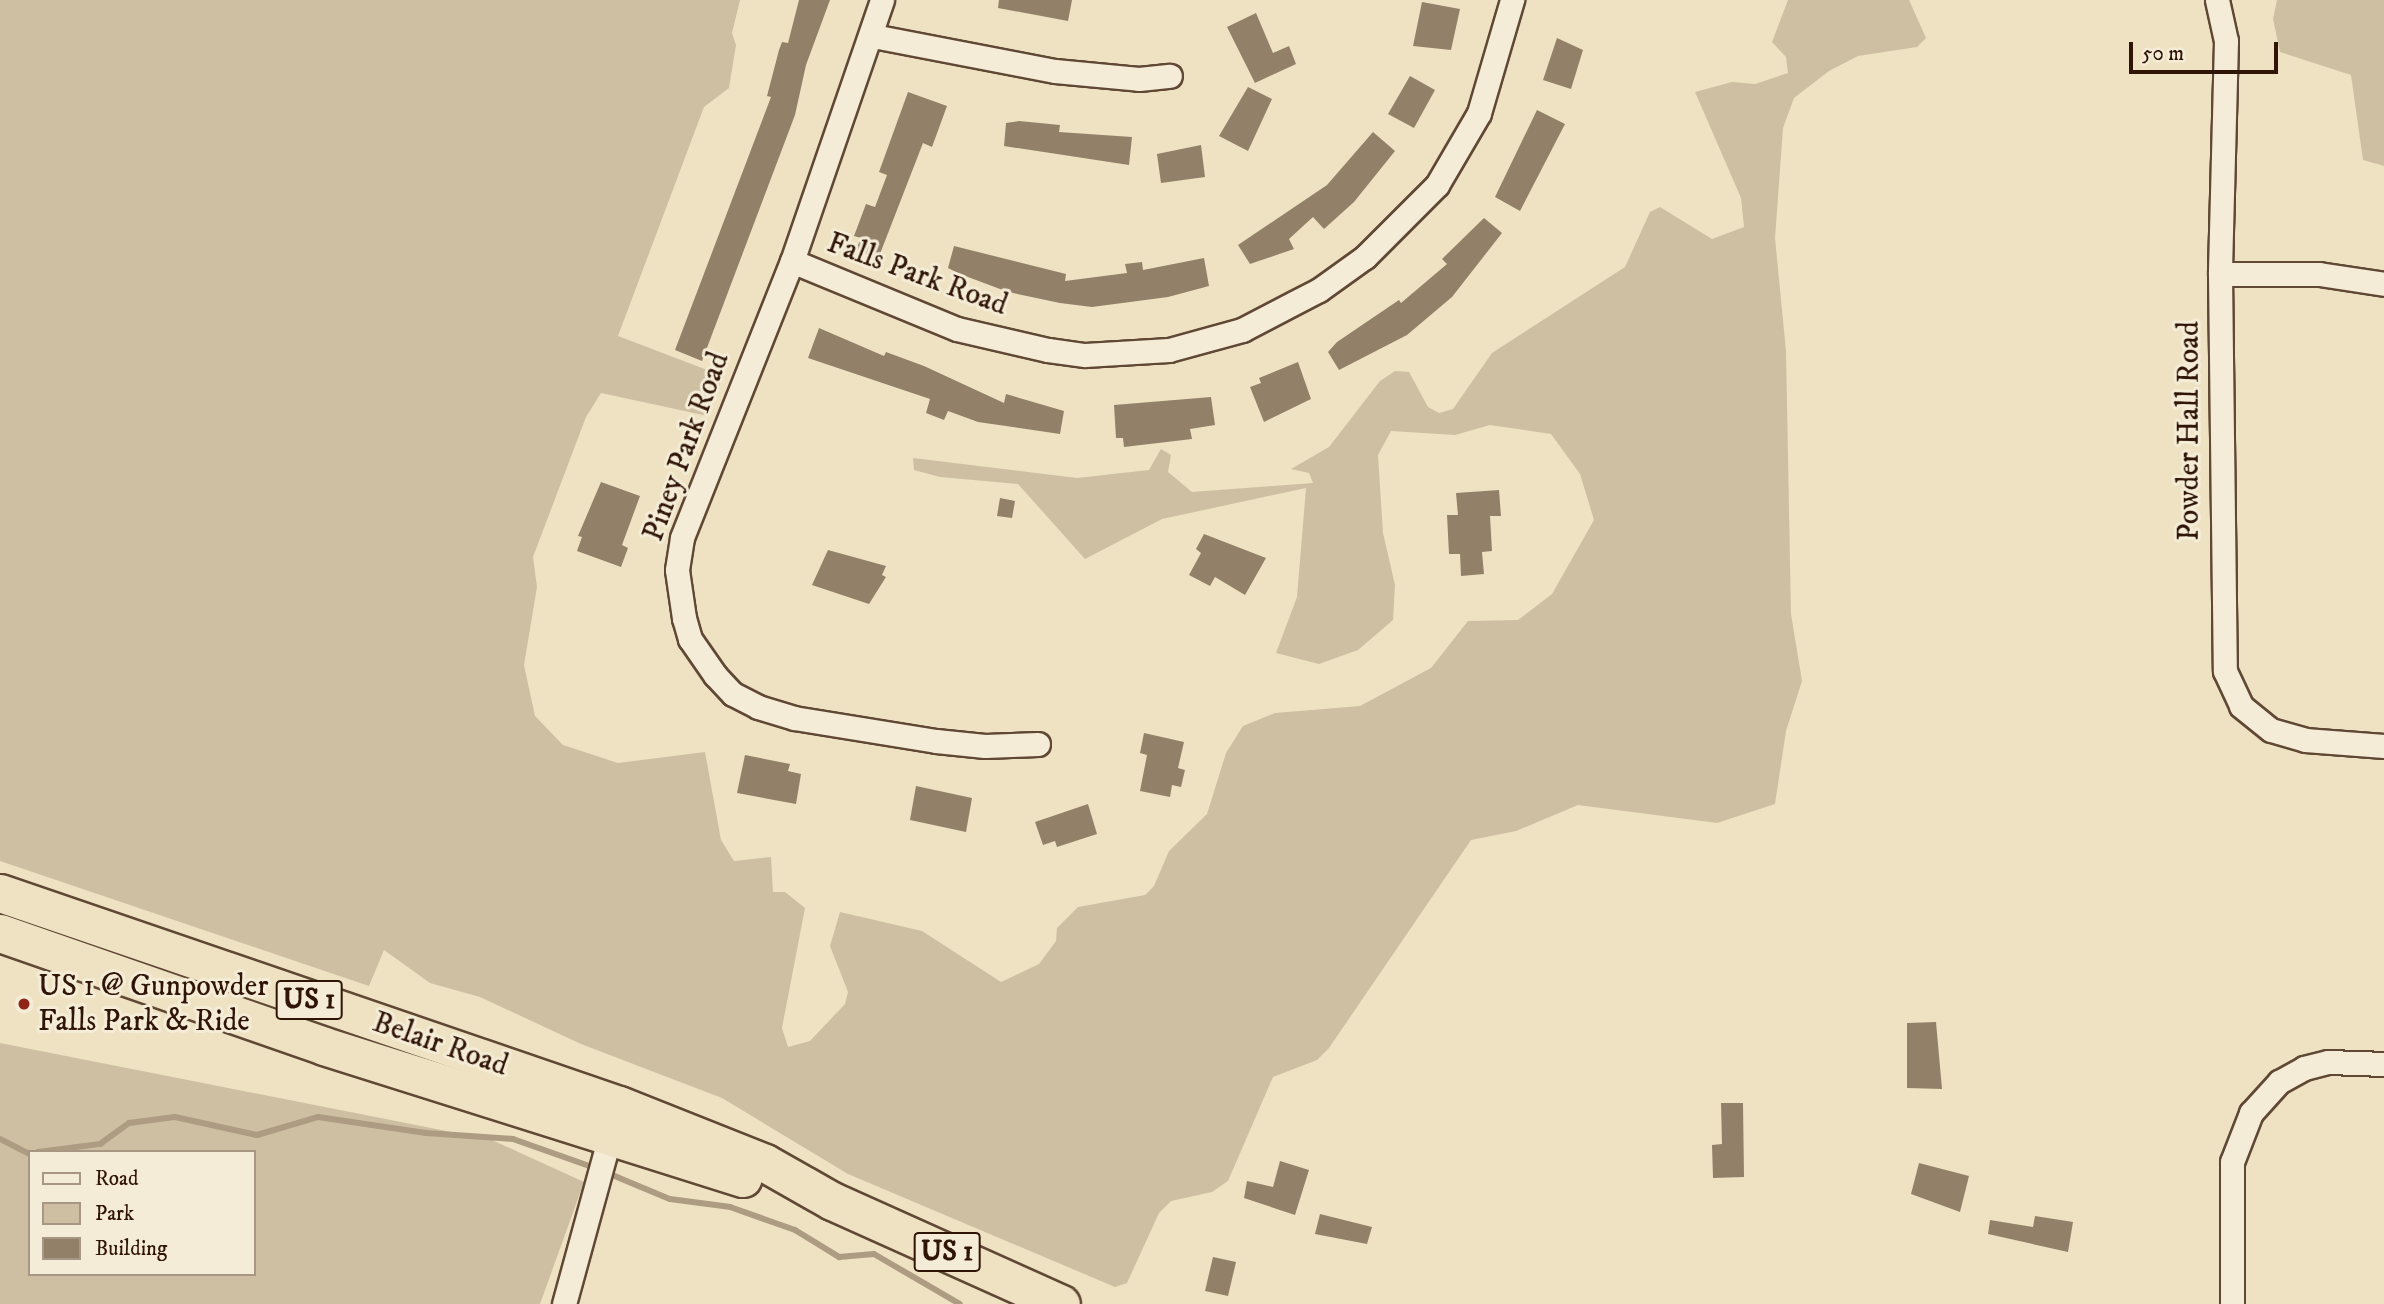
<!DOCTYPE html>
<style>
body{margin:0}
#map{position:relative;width:2384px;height:1304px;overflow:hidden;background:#eee2c2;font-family:"IM FELL DW Pica",serif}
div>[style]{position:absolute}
.green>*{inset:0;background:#cebfa2}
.stream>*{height:6px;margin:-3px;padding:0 3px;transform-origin:3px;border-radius:3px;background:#ad9c82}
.building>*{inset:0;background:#938068}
.roads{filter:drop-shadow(2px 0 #604835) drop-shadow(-2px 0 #604835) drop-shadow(0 2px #604835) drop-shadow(0 -2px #604835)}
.minor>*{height:23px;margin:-11.5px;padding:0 11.5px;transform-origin:11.5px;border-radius:11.5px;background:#f4ecd7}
.trunk>*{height:37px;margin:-18.5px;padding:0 18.5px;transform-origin:18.5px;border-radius:18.5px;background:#eee2c2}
.dots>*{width:19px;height:19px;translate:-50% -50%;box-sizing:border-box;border:4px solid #f4ecd7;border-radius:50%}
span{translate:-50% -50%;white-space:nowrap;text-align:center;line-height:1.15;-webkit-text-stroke:6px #f4ecd7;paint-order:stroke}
.shield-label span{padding:2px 5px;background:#f4ecd7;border:2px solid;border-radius:5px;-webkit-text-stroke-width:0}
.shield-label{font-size:28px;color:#301506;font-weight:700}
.street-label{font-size:30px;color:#301506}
.poi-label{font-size:30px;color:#301506}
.left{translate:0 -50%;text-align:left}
.legend{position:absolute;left:28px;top:1150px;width:228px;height:126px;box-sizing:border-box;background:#f4ecd7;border:2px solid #a69683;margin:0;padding:9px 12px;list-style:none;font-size:21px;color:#301506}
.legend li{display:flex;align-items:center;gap:14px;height:35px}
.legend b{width:35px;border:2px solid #a69683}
.scale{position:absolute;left:2129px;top:42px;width:149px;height:32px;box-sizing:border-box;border:4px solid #301506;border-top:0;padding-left:9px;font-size:21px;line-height:24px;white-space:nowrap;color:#301506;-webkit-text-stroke:5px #f4ecd7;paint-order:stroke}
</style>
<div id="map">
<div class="green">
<div style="clip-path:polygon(0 0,740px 0,732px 33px,736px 45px,729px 88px,704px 107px,618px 336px,723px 376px,708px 416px,601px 393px,586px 417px,533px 557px,537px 587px,524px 665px,535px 716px,563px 745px,618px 763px,705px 752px,721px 840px,734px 861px,771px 857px,773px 892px,785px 892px,805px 908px,782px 1028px,788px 1047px,810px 1041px,845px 1004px,848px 992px,830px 946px,840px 912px,922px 931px,1001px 982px,1039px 964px,1056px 941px,1057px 928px,1078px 907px,1145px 895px,1154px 886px,1169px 851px,1207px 814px,1226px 753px,1243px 726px,1275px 713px,1360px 706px,1431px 668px,1468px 621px,1518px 620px,1552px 594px,1594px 520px,1580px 474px,1551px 434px,1490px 425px,1455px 435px,1391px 431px,1378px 455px,1383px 533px,1395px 585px,1393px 620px,1358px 650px,1319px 664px,1276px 653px,1297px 597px,1306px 488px,1162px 519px,1085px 559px,1018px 484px,940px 477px,914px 470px,913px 458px,1077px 478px,1149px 470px,1161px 449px,1171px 455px,1168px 472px,1192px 492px,1313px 483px,1309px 473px,1291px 469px,1329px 447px,1380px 381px,1395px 371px,1409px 372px,1428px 407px,1439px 413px,1453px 409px,1492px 353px,1625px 267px,1650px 212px,1660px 207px,1712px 239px,1744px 227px,1741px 198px,1695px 92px,1732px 82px,1755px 84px,1788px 73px,1786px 57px,1772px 42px,1788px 0,1909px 0,1926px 38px,1917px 47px,1858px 56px,1829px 71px,1794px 98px,1783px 128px,1775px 238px,1786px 351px,1791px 614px,1802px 681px,1786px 731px,1775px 804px,1717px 823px,1578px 805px,1516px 831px,1471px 840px,1329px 1048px,1317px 1060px,1273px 1077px,1228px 1181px,1212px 1192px,1171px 1201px,1159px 1213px,1127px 1283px,1115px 1287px,848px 1174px,722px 1098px,581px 1044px,480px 997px,430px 983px,384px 950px,369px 986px,0 861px)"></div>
<div style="clip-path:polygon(2277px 0,2384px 0,2384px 166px,2363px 160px,2351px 75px,2280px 52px,2273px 19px)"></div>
<div style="clip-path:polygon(evenodd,0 1043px,492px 1140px,584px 1182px,540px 1304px,0 1304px,0 1043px,30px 1152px,254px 1152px,254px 1274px,30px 1274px,30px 1152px)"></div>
</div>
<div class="stream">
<div style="left:0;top:1139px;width:34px;rotate:27deg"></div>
<div style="left:38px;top:1152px;width:63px;rotate:-7.4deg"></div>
<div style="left:100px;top:1144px;width:36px;rotate:-36deg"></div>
<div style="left:129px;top:1123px;width:46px;rotate:-7.4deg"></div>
<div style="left:175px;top:1117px;width:84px;rotate:12.4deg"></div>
<div style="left:257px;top:1135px;width:64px;rotate:-16.4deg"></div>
<div style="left:318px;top:1117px;width:109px;rotate:8.4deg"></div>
<div style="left:426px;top:1133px;width:87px;rotate:3.9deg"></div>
<div style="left:513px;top:1139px;width:87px;rotate:19.5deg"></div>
<div style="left:605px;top:1172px;width:70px;rotate:22.6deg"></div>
<div style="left:670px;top:1199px;width:61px;rotate:7.6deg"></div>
<div style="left:730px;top:1207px;width:69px;rotate:19.5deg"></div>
<div style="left:795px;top:1230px;width:52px;rotate:31.5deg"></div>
<div style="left:839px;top:1257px;width:35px;rotate:-5deg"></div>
<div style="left:874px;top:1254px;width:99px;rotate:30.2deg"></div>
</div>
<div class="building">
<div style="clip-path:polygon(799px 0,830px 0,806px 65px,795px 115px,702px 361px,675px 350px,771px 97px,767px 96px,779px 50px,782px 42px,788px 43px)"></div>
<div style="clip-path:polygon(999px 0,1072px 0,1068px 21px,998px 8px)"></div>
<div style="clip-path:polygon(1422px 2px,1460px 9px,1451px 50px,1413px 46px)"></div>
<div style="clip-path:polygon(1256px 13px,1273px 53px,1289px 46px,1296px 64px,1255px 83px,1227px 27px)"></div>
<div style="clip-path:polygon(1557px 38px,1583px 50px,1571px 89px,1543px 80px)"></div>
<div style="clip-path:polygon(1410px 76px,1435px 90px,1414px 128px,1388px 114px)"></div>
<div style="clip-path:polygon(1248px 87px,1272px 99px,1248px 151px,1219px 136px)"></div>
<div style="clip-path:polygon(908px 92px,947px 106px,932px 147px,923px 143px,878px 259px,856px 250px,861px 238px,854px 236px,866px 204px,875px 207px,887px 175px,879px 172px)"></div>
<div style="clip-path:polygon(1537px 110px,1565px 124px,1520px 211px,1495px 197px)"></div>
<div style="clip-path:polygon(1019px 121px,1060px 125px,1059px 132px,1132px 137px,1129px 165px,1004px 146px,1006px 123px)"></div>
<div style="clip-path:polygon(1373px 132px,1395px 151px,1354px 202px,1324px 229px,1313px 217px,1289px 239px,1294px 249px,1250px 264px,1238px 245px,1327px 185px)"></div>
<div style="clip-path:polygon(1201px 145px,1205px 177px,1161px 183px,1157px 154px)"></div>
<div style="clip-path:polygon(1484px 218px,1502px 233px,1452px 297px,1407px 335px,1339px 370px,1328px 352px,1337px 342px,1399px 300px,1401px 303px,1447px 264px,1442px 259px)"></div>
<div style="clip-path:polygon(954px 246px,1066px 274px,1065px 281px,1127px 273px,1125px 264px,1142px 262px,1143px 270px,1204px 258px,1209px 286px,1168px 297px,1092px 307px,1060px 303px,1008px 292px,960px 274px,948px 268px)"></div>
<div style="clip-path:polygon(819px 328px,884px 356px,886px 352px,924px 366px,1004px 403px,1006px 394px,1064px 411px,1060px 434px,978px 422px,948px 411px,944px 420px,926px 413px,930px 399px,808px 358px)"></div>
<div style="clip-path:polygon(1298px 362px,1311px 399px,1264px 422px,1250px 387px,1261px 383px,1259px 378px)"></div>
<div style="clip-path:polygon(1211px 397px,1215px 425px,1190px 429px,1192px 439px,1124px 447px,1123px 438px,1116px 438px,1114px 405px)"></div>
<div style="clip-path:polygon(601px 482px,640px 496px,622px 545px,628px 548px,621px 567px,577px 551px,582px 537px,578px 536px)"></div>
<div style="clip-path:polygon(1499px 490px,1501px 516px,1490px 516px,1492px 551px,1482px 552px,1484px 574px,1461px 576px,1460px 554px,1449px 554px,1447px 515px,1458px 515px,1456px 493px)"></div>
<div style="clip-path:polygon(1000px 498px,1015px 501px,1012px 518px,997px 516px)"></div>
<div style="clip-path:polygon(1204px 534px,1266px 558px,1245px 595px,1215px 577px,1210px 586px,1189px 575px,1201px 553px,1196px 549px)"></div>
<div style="clip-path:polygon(828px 550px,886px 566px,882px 575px,886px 577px,869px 604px,812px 585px)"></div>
<div style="clip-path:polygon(1144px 733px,1184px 742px,1178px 768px,1185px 770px,1181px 787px,1172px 785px,1170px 797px,1140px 791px,1147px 755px,1140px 753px)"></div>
<div style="clip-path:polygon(745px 755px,790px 764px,788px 771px,801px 774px,796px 804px,737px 793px)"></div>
<div style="clip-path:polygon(916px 786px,972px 798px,966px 832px,910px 820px)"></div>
<div style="clip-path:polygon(1088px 804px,1097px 834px,1057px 847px,1055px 841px,1043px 845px,1035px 822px)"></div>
<div style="clip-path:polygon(1936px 1022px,1942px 1089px,1907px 1088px,1907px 1023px)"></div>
<div style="clip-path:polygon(1721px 1103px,1743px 1103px,1744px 1177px,1713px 1178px,1712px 1145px,1722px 1144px)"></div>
<div style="clip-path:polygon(1280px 1161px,1309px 1170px,1295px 1215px,1244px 1198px,1247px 1181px,1273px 1187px)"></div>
<div style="clip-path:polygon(1919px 1163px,1969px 1176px,1960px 1212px,1911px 1194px)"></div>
<div style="clip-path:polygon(1320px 1214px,1372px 1227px,1367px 1244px,1315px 1234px)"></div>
<div style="clip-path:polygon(2035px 1216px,2073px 1222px,2068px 1252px,1988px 1234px,1990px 1220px,2033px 1227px)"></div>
<div style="clip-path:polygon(1213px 1257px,1236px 1262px,1228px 1296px,1205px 1291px)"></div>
</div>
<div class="roads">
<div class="minor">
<div style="left:882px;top:0;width:276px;rotate:109deg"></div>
<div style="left:792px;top:261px;width:298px;rotate:111.7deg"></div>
<div style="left:682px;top:538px;width:32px;rotate:99deg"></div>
<div style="left:677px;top:570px;width:49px;rotate:81.7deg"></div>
<div style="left:684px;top:618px;width:22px;rotate:74deg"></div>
<div style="left:690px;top:639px;width:44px;rotate:55.2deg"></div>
<div style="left:715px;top:675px;width:26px;rotate:47deg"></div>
<div style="left:733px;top:694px;width:28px;rotate:27deg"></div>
<div style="left:758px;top:707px;width:38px;rotate:17deg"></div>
<div style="left:794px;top:718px;width:144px;rotate:9.2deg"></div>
<div style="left:936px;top:741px;width:49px;rotate:5.8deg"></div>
<div style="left:985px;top:746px;width:53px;rotate:-2.2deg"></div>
<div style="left:2217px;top:0;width:42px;rotate:77.6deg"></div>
<div style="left:2226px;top:41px;width:233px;rotate:91.5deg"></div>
<div style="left:2220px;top:274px;width:397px;rotate:89.3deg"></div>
<div style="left:2225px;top:671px;width:38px;rotate:65deg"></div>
<div style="left:2241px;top:706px;width:38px;rotate:39deg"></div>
<div style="left:2271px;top:730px;width:35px;rotate:16deg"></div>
<div style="left:2305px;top:740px;width:79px;rotate:4.3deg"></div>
<div style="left:873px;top:36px;width:185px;rotate:10.9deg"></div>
<div style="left:1055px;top:71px;width:84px;rotate:5.4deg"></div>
<div style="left:1139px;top:79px;width:31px;rotate:-6deg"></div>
<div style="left:792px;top:261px;width:178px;rotate:22.4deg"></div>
<div style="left:957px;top:329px;width:93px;rotate:13deg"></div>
<div style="left:1048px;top:350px;width:37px;rotate:8deg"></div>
<div style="left:1085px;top:355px;width:84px;rotate:-3.4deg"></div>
<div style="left:1169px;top:350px;width:76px;rotate:-15.3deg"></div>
<div style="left:1242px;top:330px;width:87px;rotate:-27.5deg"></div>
<div style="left:1319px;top:290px;width:57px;rotate:-35.7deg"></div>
<div style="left:1365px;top:257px;width:102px;rotate:-45deg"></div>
<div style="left:1437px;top:185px;width:83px;rotate:-59.7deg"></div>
<div style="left:1479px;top:113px;width:118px;rotate:-73.7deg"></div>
<div style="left:2220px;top:274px;width:99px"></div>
<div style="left:2319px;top:274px;width:66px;rotate:8.7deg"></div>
<div style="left:564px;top:1304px;width:174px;rotate:-74.7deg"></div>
<div style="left:2232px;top:1304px;width:142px;rotate:-90deg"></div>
<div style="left:2232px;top:1162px;width:53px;rotate:-68.8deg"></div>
<div style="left:2251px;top:1113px;width:42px;rotate:-47.9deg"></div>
<div style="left:2279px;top:1082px;width:29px;rotate:-29deg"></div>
<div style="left:2304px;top:1068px;width:25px;rotate:-14deg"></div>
<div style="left:2328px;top:1062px;width:56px;rotate:2deg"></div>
</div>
<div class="trunk">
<div style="left:0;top:893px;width:654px;rotate:18.91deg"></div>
<div style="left:619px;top:1105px;width:157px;rotate:21.7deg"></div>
<div style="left:765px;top:1163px;width:77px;rotate:29.6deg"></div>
<div style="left:832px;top:1201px;width:251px;rotate:24.2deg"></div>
<div style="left:0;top:933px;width:343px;rotate:19.2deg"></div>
<div style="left:324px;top:1046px;width:439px;rotate:17.5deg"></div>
</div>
</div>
<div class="dots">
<div style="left:24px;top:1004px;background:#8f2418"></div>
</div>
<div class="shield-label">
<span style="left:309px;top:1000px">US 1</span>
<span style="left:947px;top:1252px">US 1</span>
</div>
<div class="street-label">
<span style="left:917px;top:275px;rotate:20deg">Falls Park Road</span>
<span style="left:2190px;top:431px;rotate:-90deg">Powder Hall Road</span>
<span style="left:687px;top:447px;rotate:-70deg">Piney Park Road</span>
<span style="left:440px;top:1045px;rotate:19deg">Belair Road</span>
</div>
<div class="poi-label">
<span class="left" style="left:38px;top:1004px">US 1 @ Gunpowder<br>Falls Park &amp; Ride</span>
</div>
<ul class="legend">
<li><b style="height:9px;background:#f4ecd7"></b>Road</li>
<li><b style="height:19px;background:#cebfa2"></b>Park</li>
<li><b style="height:19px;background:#938068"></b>Building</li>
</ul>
<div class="scale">50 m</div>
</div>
